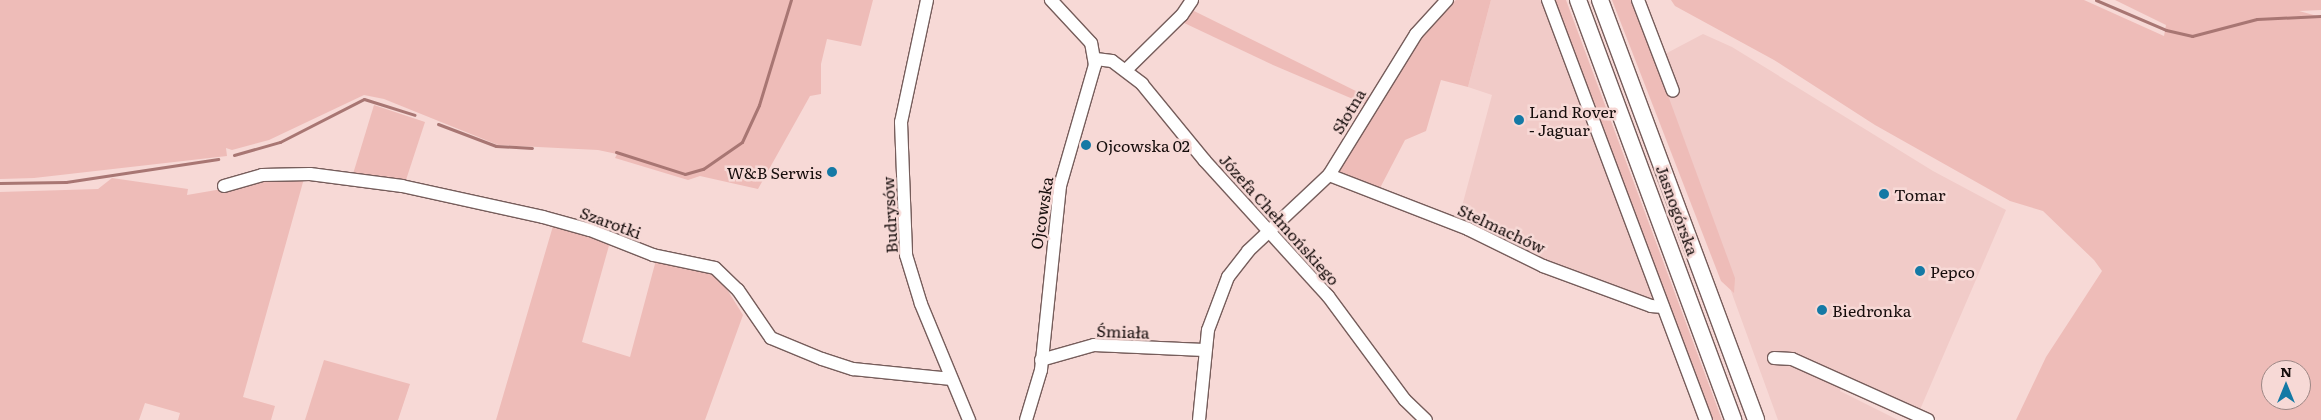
<!DOCTYPE html>
<meta charset="utf-8">
<style>
body{margin:0}
#map{position:relative;width:2321px;height:420px;overflow:hidden;background:#f7d9d6;font-family:Literata,serif}
div>[style]{position:absolute}
.built>*{inset:0;background:#f1cbc8}
.green>*{inset:0;background:#eebcb8}
.stream>*{height:3px;margin:-1.5px;padding:0 1.5px;transform-origin:1.5px;border-radius:1.5px;background:#a87673}
.roads{filter:drop-shadow(1px 0 #765d5b) drop-shadow(-1px 0 #765d5b) drop-shadow(0 1px #765d5b) drop-shadow(0 -1px #765d5b)}
.minor>*{height:12px;margin:-6px;padding:0 6px;transform-origin:6px;border-radius:6px;background:#fff}
.major>*{height:16px;margin:-8px;padding:0 8px;transform-origin:8px;border-radius:8px;background:#fff}
.dots>*{width:14px;height:14px;translate:-50% -50%;box-sizing:border-box;border:2px solid #f7d9d6;border-radius:50%}
span{translate:-50% -50%;white-space:nowrap;text-align:center;line-height:1.15;-webkit-text-stroke:5px #f7d9d6;paint-order:stroke}
.street-label{font-size:16px;color:#160d0c}
.poi-label{font-size:16px;color:#160d0c}
.left{translate:0 -50%;text-align:left}
.right{translate:-100% -50%;text-align:right}
.north{position:absolute;left:2261px;top:360px;width:50px;height:50px;box-sizing:border-box;background:#f7d9d6;border:1px solid #9d8785;border-radius:50%;rotate:0deg;font-size:14px;font-weight:700;line-height:20px;text-align:center;color:#160d0c}
.north::after{content:'';display:block;margin:auto;width:18px;height:22px;background:#1479a5;clip-path:polygon(50% 0,100% 100%,50% 72%,0 100%)}
</style>
<div id="map">
<div class="built">
<div style="clip-path:polygon(1491px 0,1543px 0,1653px 295px,1650px 300px,1543px 262px,1458px 221px,1492px 95px,1468px 87px)"></div>
<div style="clip-path:polygon(1703px 34px,1732px 47px,1933px 171px,2006px 210px,1919px 412px,1845px 380px,1840px 391px,1898px 420px,1778px 420px,1648px 63px)"></div>
</div>
<div class="green">
<div style="clip-path:polygon(0 0,873px 0,861px 46px,827px 39px,821px 64px,821px 94px,810px 96px,758px 189px,700px 176px,688px 180px,615px 158px,617px 154px,598px 150px,498px 145px,384px 99px,364px 95px,269px 140px,232px 150px,226px 148px,227px 156px,34px 178px,0 179px)"></div>
<div style="clip-path:polygon(1456px 0,1491px 0,1468px 87px,1441px 80px,1426px 131px,1405px 140px,1380px 188px,1342px 176px,1338px 169px,1422px 35px,1439px 13px)"></div>
<div style="clip-path:polygon(1555px 0,1566px 0,1722px 420px,1712px 420px)"></div>
<div style="clip-path:polygon(1612px 0,1633px 0,1735px 278px,1734px 293px,1721px 281px)"></div>
<div style="clip-path:polygon(evenodd,1671px 0,2084px 0,2164px 36px,2166px 25px,2115px 0,2321px 0,2321px 10px,2299px 11px,2321px 17px,2321px 420px,2016px 420px,2046px 357px,2102px 271px,2094px 260px,2043px 211px,2010px 201px,1875px 125px,1774px 60px,1675px 6px,1671px 0,2271px 370px,2301px 370px,2301px 400px,2271px 400px,2271px 370px)"></div>
<div style="clip-path:polygon(1190px 9px,1370px 98px,1367px 105px,1273px 65px,1180px 21px)"></div>
<div style="clip-path:polygon(374px 105px,425px 122px,405px 183px,353px 174px)"></div>
<div style="clip-path:polygon(305px 175px,243px 397px,275px 406px,271px 420px,178px 420px,180px 413px,145px 403px,139px 420px,0 420px,0 192px,98px 189px,112px 178px,188px 189px,187px 195px)"></div>
<div style="clip-path:polygon(553px 226px,610px 242px,582px 342px,630px 357px,656px 260px,707px 271px,723px 283px,743px 315px,705px 420px,496px 420px)"></div>
<div style="clip-path:polygon(324px 360px,410px 384px,398px 420px,305px 420px)"></div>
</div>
<div class="stream">
<div style="left:2096px;top:0;width:76px;rotate:23.2deg"></div>
<div style="left:2166px;top:30px;width:27px;rotate:13deg"></div>
<div style="left:2192px;top:36px;width:67px;rotate:-14.7deg"></div>
<div style="left:2257px;top:19px;width:64px;rotate:-2.7deg"></div>
<div style="left:438px;top:124px;width:62px;rotate:20.8deg"></div>
<div style="left:496px;top:146px;width:36px;rotate:3deg"></div>
<div style="left:616px;top:152px;width:72px;rotate:17.7deg"></div>
<div style="left:685px;top:174px;width:19px;rotate:-16deg"></div>
<div style="left:703px;top:169px;width:47px;rotate:-34.7deg"></div>
<div style="left:742px;top:142px;width:41px;rotate:-65.3deg"></div>
<div style="left:759px;top:105px;width:110px;rotate:-73.1deg"></div>
<div style="left:234px;top:155px;width:48px;rotate:-15.8deg"></div>
<div style="left:280px;top:142px;width:94px;rotate:-27.1deg"></div>
<div style="left:364px;top:99px;width:53px;rotate:17.4deg"></div>
<div style="left:0;top:183px;width:66px;rotate:-0.9deg"></div>
<div style="left:66px;top:182px;width:154px;rotate:-8.6deg"></div>
</div>
<div class="roads">
<div class="minor">
<div style="left:927px;top:0;width:125px;rotate:102deg"></div>
<div style="left:901px;top:122px;width:133px;rotate:87.8deg"></div>
<div style="left:906px;top:255px;width:51px;rotate:73deg"></div>
<div style="left:921px;top:304px;width:126px;rotate:67.5deg"></div>
<div style="left:1548px;top:0;width:449px;rotate:69.4deg"></div>
<div style="left:1638px;top:0;width:97px;rotate:69deg"></div>
<div style="left:1096px;top:59px;width:16px;rotate:7deg"></div>
<div style="left:1112px;top:61px;width:38px;rotate:37deg"></div>
<div style="left:1142px;top:84px;width:99px;rotate:50.7deg"></div>
<div style="left:1205px;top:161px;width:183px;rotate:47.7deg"></div>
<div style="left:1328px;top:296px;width:129px;rotate:53.5deg"></div>
<div style="left:1405px;top:400px;width:29px;rotate:44deg"></div>
<div style="left:1126px;top:70px;width:78px;rotate:-44.5deg"></div>
<div style="left:1182px;top:15px;width:18px;rotate:-56deg"></div>
<div style="left:1329px;top:175px;width:149px;rotate:21.2deg"></div>
<div style="left:1468px;top:229px;width:84px;rotate:26.3deg"></div>
<div style="left:1543px;top:266px;width:115px;rotate:20.3deg"></div>
<div style="left:1651px;top:306px;width:12px;rotate:5deg"></div>
<div style="left:224px;top:186px;width:40px;rotate:-16deg"></div>
<div style="left:262px;top:175px;width:48px;rotate:-1.2deg"></div>
<div style="left:310px;top:174px;width:93px;rotate:7.4deg"></div>
<div style="left:402px;top:186px;width:144px;rotate:12.4deg"></div>
<div style="left:543px;top:217px;width:49px;rotate:15.5deg"></div>
<div style="left:590px;top:230px;width:68px;rotate:21.6deg"></div>
<div style="left:653px;top:255px;width:63px;rotate:11.8deg"></div>
<div style="left:715px;top:268px;width:32px;rotate:44deg"></div>
<div style="left:738px;top:290px;width:58px;rotate:55.5deg"></div>
<div style="left:771px;top:338px;width:55px;rotate:22.4deg"></div>
<div style="left:822px;top:359px;width:33px;rotate:18deg"></div>
<div style="left:853px;top:369px;width:99px;rotate:5.8deg"></div>
<div style="left:1774px;top:358px;width:18px;rotate:3deg"></div>
<div style="left:1792px;top:359px;width:149px;rotate:24.2deg"></div>
<div style="left:1041px;top:360px;width:55px;rotate:-15.8deg"></div>
<div style="left:1094px;top:345px;width:110px;rotate:2.6deg"></div>
<div style="left:1026px;top:420px;width:52px;rotate:-73.3deg"></div>
<div style="left:1041px;top:370px;width:185px;rotate:-84.1deg"></div>
<div style="left:1060px;top:186px;width:126px;rotate:-73.9deg"></div>
<div style="left:1095px;top:65px;width:22px;rotate:-100deg"></div>
<div style="left:1091px;top:43px;width:59px;rotate:-132.9deg"></div>
<div style="left:1199px;top:420px;width:90px;rotate:-84.3deg"></div>
<div style="left:1208px;top:330px;width:57px;rotate:-69.3deg"></div>
<div style="left:1228px;top:277px;width:33px;rotate:-52deg"></div>
<div style="left:1248px;top:251px;width:111px;rotate:-43.2deg"></div>
<div style="left:1329px;top:175px;width:166px;rotate:-58.3deg"></div>
<div style="left:1416px;top:34px;width:46px;rotate:-47.6deg"></div>
</div>
<div class="major">
<div style="left:1578px;top:0;width:448px;rotate:69.7deg"></div>
<div style="left:1600px;top:0;width:448px;rotate:69.6deg"></div>
</div>
</div>
<div class="dots">
<div style="left:1519px;top:120px;background:#1479a5"></div>
<div style="left:1086px;top:145px;background:#1479a5"></div>
<div style="left:832px;top:172px;background:#1479a5"></div>
<div style="left:1884px;top:194px;background:#1479a5"></div>
<div style="left:1920px;top:271px;background:#1479a5"></div>
<div style="left:1822px;top:310px;background:#1479a5"></div>
</div>
<div class="street-label">
<span style="left:1348px;top:111px;rotate:-59deg">Słotna</span>
<span style="left:1678px;top:210px;rotate:70deg">Jasnogórska</span>
<span style="left:1041px;top:213px;rotate:-81deg">Ojcowska</span>
<span style="left:889px;top:215px;rotate:-93deg">Budrysów</span>
<span style="left:1280px;top:219px;rotate:48deg">Józefa Chełmońskiego</span>
<span style="left:611px;top:222px;rotate:20deg">Szarotki</span>
<span style="left:1502px;top:228px;rotate:25deg">Stelmachów</span>
<span style="left:1123px;top:331px;rotate:2deg">Śmiała</span>
</div>
<div class="poi-label">
<span class="left" style="left:1529px;top:120px">Land Rover<br>- Jaguar</span>
<span class="left" style="left:1096px;top:145px">Ojcowska 02</span>
<span class="right" style="left:822px;top:172px">W&amp;B Serwis</span>
<span class="left" style="left:1894px;top:194px">Tomar</span>
<span class="left" style="left:1930px;top:271px">Pepco</span>
<span class="left" style="left:1832px;top:310px">Biedronka</span>
</div>
<div class="north">N</div>
</div>
